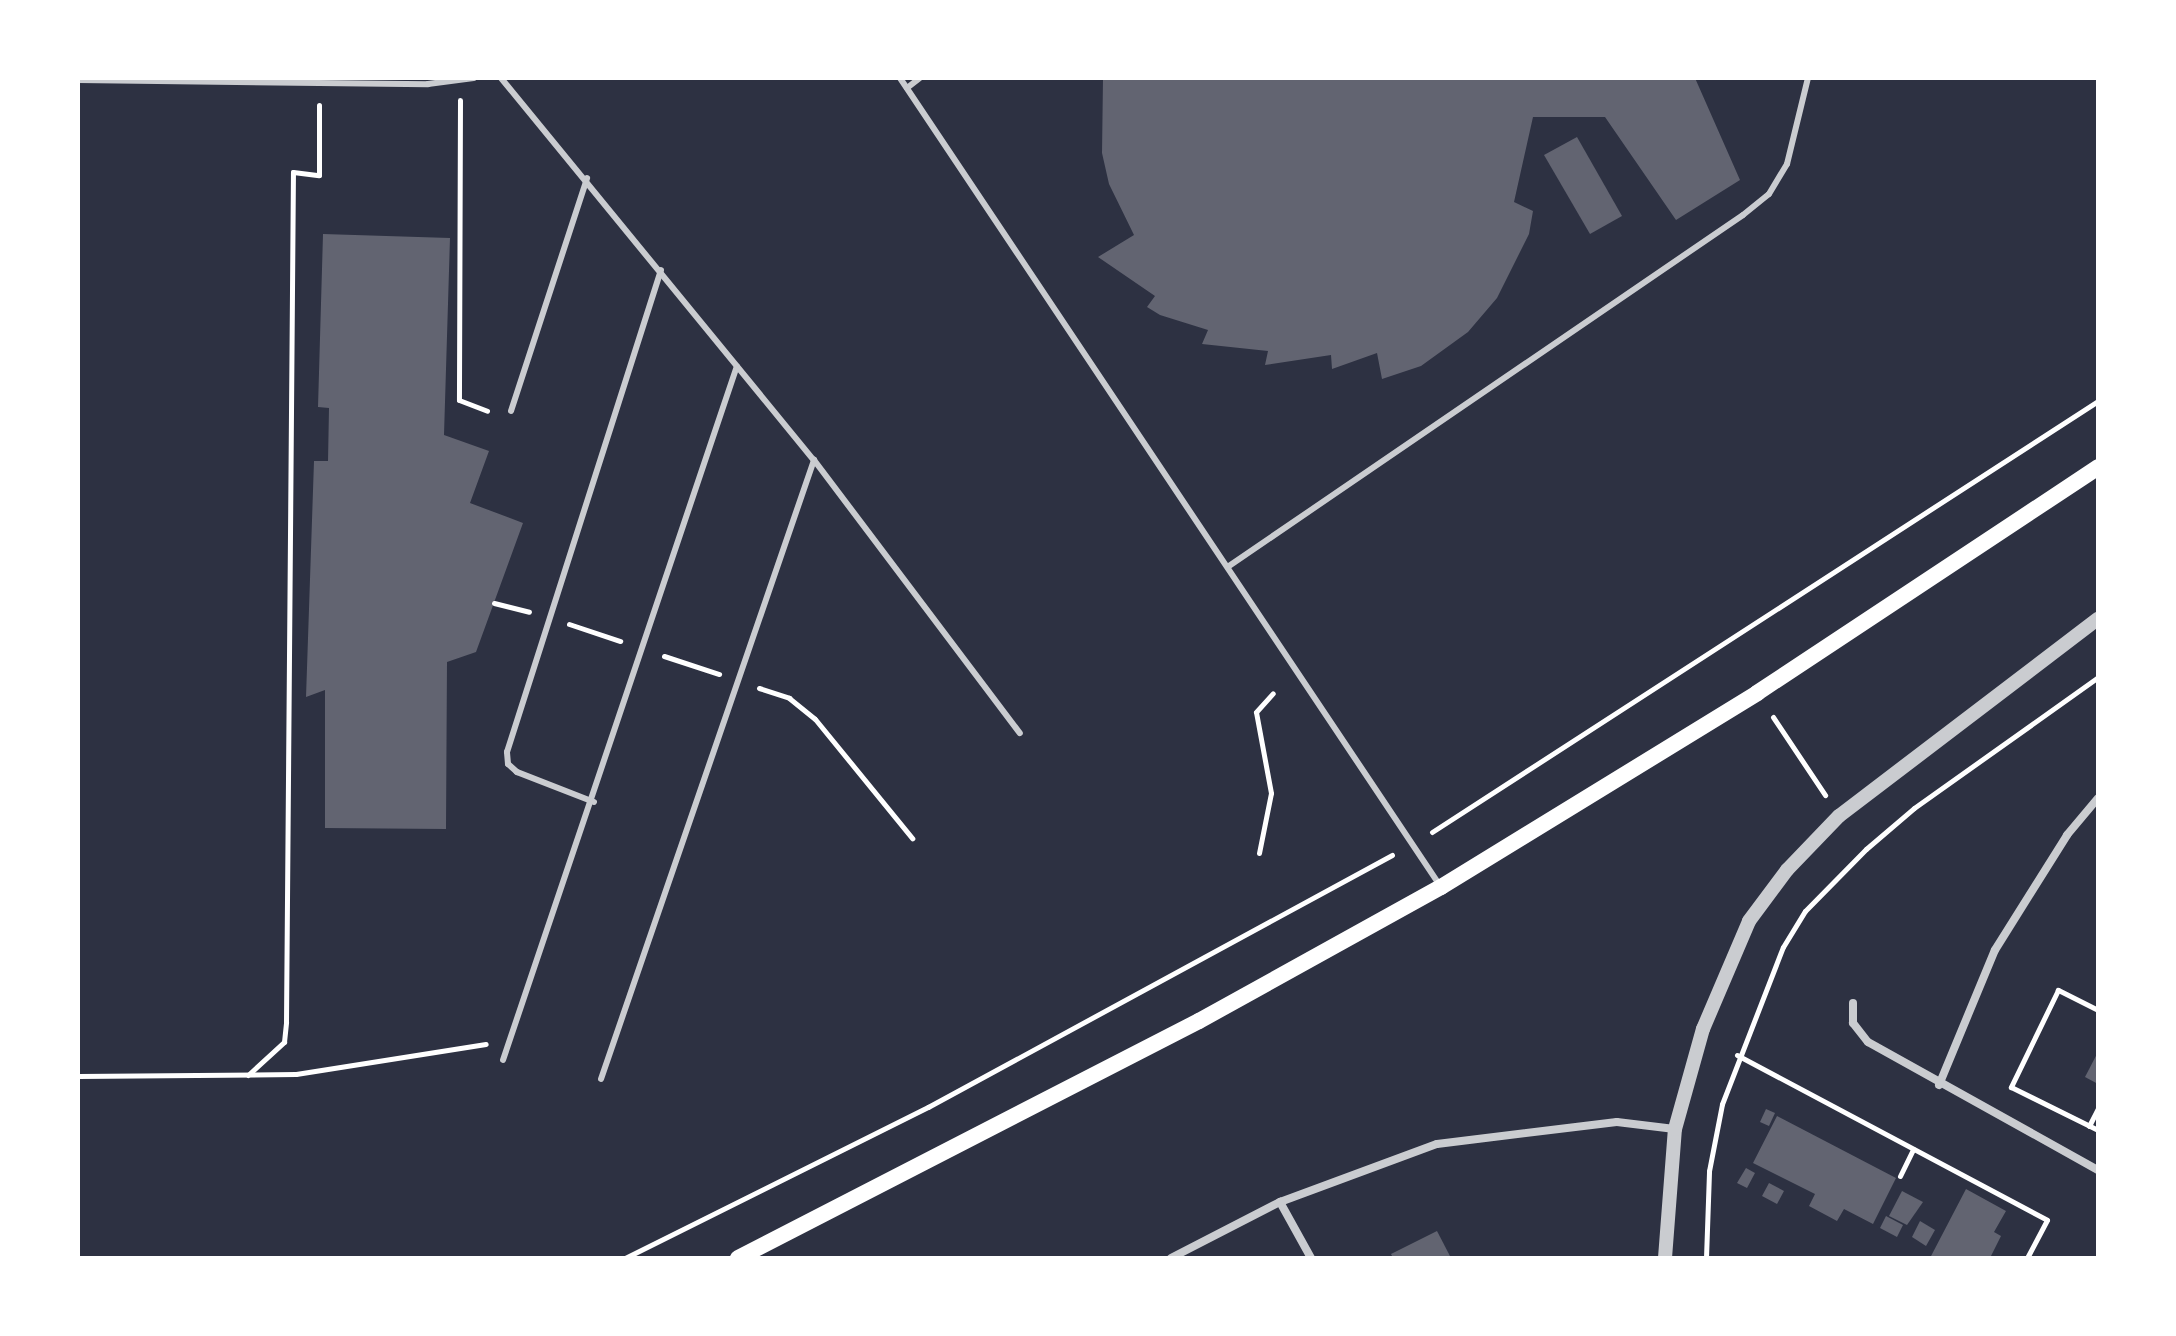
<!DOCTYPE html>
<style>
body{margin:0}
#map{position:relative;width:2176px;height:1336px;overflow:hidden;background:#2d3142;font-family:"Noto Sans",sans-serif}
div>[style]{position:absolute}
.building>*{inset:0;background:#626471}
.path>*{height:5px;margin:-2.5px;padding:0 2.5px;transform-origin:2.5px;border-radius:2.5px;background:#fff}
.service>*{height:6px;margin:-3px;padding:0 3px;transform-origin:3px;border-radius:3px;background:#caccd0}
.minor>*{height:8px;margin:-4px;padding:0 4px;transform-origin:4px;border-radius:4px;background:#caccd0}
.tertiary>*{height:14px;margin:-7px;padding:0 7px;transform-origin:7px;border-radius:7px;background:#caccd0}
.secondary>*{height:16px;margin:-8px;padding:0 8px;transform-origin:8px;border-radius:8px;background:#fff}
span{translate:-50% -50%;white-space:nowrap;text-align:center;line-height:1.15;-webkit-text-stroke:7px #fff;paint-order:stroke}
.frame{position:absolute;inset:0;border:80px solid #fff;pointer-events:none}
</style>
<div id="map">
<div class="building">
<div style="clip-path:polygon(1103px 78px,1695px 78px,1740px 180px,1676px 220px,1605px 117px,1533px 117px,1514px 202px,1533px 211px,1529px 234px,1497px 298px,1468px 332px,1421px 366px,1382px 379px,1377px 353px,1332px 369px,1331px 355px,1265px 365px,1268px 351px,1202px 344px,1208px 330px,1160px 315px,1147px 307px,1155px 296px,1098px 257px,1134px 235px,1109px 184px,1102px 153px)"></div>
<div style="clip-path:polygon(1577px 137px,1622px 216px,1590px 234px,1544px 155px)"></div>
<div style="clip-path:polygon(323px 234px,450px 238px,444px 435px,489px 451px,470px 503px,523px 523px,476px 652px,447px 662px,446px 829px,325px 828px,325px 690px,306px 697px,314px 461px,328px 461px,329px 408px,318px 407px)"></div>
<div style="clip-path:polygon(2098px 1052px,2098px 1084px,2085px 1077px)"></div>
<div style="clip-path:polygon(1766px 1109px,1775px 1113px,1769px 1126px,1760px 1122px)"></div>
<div style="clip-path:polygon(1777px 1116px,1896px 1178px,1873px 1224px,1844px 1209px,1837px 1221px,1809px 1206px,1815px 1194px,1753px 1163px)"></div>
<div style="clip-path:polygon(1746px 1168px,1755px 1173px,1747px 1188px,1737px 1183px)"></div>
<div style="clip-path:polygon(1769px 1183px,1784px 1191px,1777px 1204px,1762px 1196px)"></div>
<div style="clip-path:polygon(1966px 1189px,2006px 1211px,1994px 1232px,2001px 1236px,1990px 1258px,1930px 1258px)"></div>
<div style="clip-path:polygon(1902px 1191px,1923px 1202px,1907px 1225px,1889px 1216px)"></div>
<div style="clip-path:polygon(1886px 1216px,1903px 1225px,1897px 1237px,1880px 1228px)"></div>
<div style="clip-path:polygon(1920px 1221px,1935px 1230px,1926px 1246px,1912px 1237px)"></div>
<div style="clip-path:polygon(1437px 1231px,1451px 1258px,1393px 1258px,1391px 1254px)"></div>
</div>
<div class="path">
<div style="left:460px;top:100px;width:300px;rotate:90.2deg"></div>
<div style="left:459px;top:400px;width:30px;rotate:21deg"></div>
<div style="left:494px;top:603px;width:36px;rotate:14deg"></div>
<div style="left:569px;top:624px;width:54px;rotate:18.4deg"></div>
<div style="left:664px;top:656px;width:58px;rotate:18.1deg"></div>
<div style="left:759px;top:688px;width:32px;rotate:18deg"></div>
<div style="left:789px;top:698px;width:33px;rotate:39deg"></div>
<div style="left:815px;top:719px;width:154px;rotate:50.8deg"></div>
<div style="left:1773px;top:717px;width:94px;rotate:56.3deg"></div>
<div style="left:1432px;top:832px;width:793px;rotate:-32.91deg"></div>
<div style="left:1259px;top:853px;width:61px;rotate:-78.7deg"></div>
<div style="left:1271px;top:793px;width:82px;rotate:-100.5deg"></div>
<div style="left:1256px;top:712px;width:25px;rotate:-48deg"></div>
<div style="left:2098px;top:1010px;width:45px;rotate:-153.4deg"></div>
<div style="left:2058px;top:990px;width:108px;rotate:115.9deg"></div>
<div style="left:2011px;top:1087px;width:97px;rotate:26.3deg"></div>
<div style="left:1737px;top:1055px;width:351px;rotate:28deg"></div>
<div style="left:2047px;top:1220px;width:43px;rotate:117.8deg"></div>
<div style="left:248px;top:1075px;width:49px;rotate:-42.5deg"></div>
<div style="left:284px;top:1042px;width:20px;rotate:-84deg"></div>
<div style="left:286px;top:1022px;width:850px;rotate:-89.53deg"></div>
<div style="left:293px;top:172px;width:26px;rotate:7deg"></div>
<div style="left:319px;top:175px;width:70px;rotate:-90deg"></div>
<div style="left:78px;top:1076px;width:218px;rotate:-0.5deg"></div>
<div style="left:296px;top:1074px;width:192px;rotate:-9deg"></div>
<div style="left:2089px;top:1126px;width:20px;rotate:-63deg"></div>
<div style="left:1900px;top:1176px;width:30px;rotate:-64deg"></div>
<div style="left:625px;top:1258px;width:339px;rotate:-26.5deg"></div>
<div style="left:928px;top:1107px;width:528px;rotate:-28.51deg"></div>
<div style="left:1706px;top:1258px;width:87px;rotate:-88deg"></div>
<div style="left:1709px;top:1171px;width:68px;rotate:-79deg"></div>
<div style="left:1722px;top:1104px;width:168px;rotate:-68.8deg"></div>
<div style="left:1783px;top:947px;width:42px;rotate:-58.6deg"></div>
<div style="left:1805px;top:911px;width:87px;rotate:-45.5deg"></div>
<div style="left:1866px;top:849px;width:63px;rotate:-40.5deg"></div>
<div style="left:1914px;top:808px;width:226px;rotate:-35.4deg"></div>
</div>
<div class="service">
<div style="left:501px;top:78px;width:494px;rotate:50.7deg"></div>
<div style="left:814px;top:460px;width:342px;rotate:53deg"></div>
<div style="left:900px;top:78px;width:970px;rotate:56.23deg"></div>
<div style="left:78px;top:80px;width:350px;rotate:0.7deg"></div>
<div style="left:428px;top:84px;width:46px;rotate:-7.4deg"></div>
<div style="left:907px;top:88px;width:16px;rotate:-38deg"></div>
<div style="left:511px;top:411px;width:245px;rotate:-71.9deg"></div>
<div style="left:1229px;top:566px;width:622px;rotate:-34.33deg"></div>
<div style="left:1743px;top:215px;width:33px;rotate:-39deg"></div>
<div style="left:1769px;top:194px;width:35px;rotate:-59deg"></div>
<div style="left:1787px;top:164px;width:89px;rotate:-76.3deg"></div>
<div style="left:594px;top:802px;width:83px;rotate:-158.7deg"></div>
<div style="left:517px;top:772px;width:12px;rotate:-138deg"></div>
<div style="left:508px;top:764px;width:12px;rotate:-95deg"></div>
<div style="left:507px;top:752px;width:506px;rotate:-72.28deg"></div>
<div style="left:503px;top:1060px;width:732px;rotate:-71.37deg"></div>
<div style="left:601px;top:1079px;width:655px;rotate:-71.01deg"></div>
</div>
<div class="minor">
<div style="left:1853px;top:1003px;width:20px;rotate:90deg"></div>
<div style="left:1853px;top:1023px;width:24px;rotate:52deg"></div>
<div style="left:1868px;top:1042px;width:263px;rotate:29.1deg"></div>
<div style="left:1939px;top:1085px;width:146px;rotate:-67.5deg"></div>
<div style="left:1995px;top:950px;width:136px;rotate:-57.9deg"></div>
<div style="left:2067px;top:835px;width:48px;rotate:-50deg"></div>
<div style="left:1280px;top:1202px;width:64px;rotate:61deg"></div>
<div style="left:1171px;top:1258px;width:123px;rotate:-27.2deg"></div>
<div style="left:1280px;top:1202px;width:167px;rotate:-20.3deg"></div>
<div style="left:1437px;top:1144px;width:181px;rotate:-7deg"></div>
<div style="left:1617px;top:1122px;width:58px;rotate:6.9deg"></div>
</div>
<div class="tertiary">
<div style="left:1665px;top:1258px;width:129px;rotate:-85.6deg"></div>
<div style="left:1675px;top:1129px;width:104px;rotate:-74.4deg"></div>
<div style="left:1703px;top:1029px;width:117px;rotate:-66.9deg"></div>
<div style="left:1749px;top:921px;width:64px;rotate:-53.3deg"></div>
<div style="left:1787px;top:870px;width:75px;rotate:-46.1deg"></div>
<div style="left:1839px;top:816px;width:325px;rotate:-37.3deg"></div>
</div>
<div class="secondary">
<div style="left:738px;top:1258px;width:518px;rotate:-27.21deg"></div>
<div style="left:1199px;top:1021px;width:277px;rotate:-29deg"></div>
<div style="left:1441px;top:887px;width:371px;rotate:-31.5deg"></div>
<div style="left:1757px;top:693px;width:409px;rotate:-33.5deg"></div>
</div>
<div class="frame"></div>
</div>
